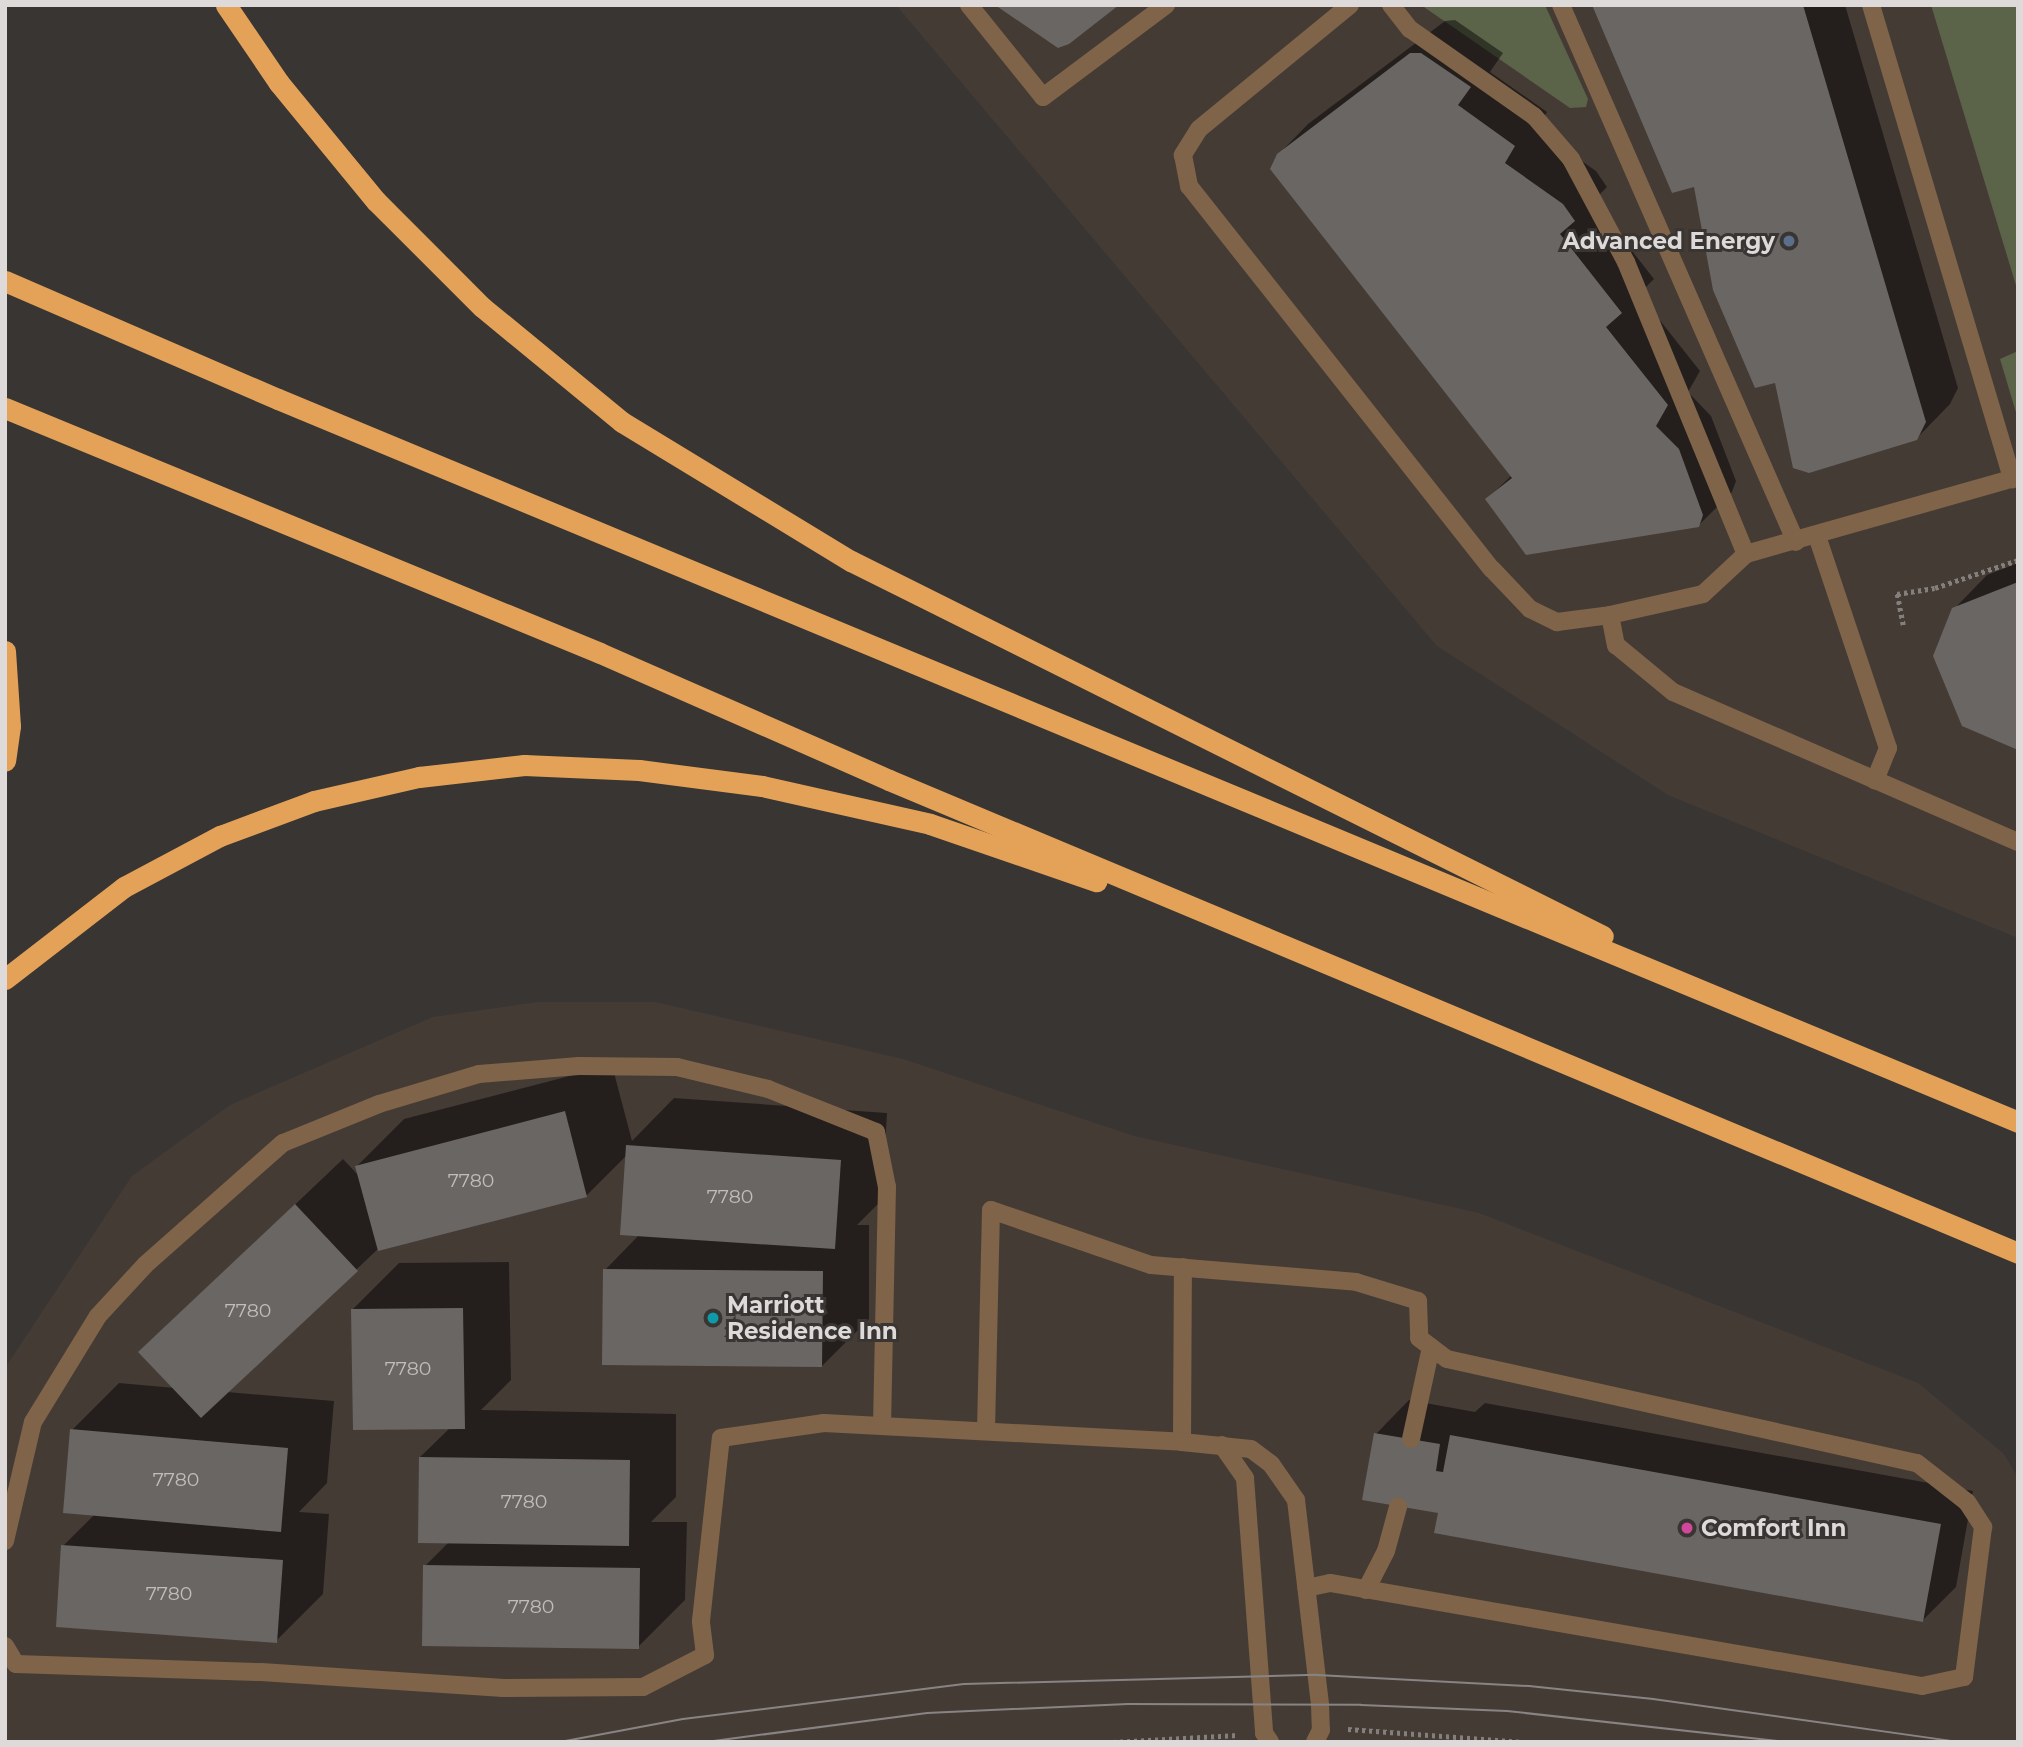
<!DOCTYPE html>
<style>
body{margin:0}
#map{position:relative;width:2023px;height:1747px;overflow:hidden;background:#393533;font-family:Montserrat,sans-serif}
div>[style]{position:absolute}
.built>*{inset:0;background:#453b35}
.green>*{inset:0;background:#5b6449}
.shadow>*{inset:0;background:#0007}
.building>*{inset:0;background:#6a6663}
.path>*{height:4.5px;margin-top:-2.25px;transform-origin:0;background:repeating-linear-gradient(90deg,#827f7d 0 3.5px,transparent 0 7px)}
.service>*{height:18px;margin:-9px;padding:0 9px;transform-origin:9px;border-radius:9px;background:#7f6449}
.motorway>*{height:21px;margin:-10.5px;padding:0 10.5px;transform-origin:10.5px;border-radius:10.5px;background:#e4a259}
.tram>*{height:2px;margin:-1px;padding:0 1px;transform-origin:1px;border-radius:1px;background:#888483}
.dots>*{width:19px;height:19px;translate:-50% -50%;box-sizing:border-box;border:4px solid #393533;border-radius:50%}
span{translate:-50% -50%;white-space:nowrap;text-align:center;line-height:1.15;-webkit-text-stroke:6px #393533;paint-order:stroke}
.number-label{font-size:19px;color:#c0bdbc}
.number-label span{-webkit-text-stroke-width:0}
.poi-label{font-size:23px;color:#dddad9;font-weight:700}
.right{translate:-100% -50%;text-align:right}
.left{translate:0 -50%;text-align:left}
.frame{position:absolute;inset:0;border:7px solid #dddad9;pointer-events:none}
</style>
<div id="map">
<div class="built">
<div style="clip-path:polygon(896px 5px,2018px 5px,2018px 938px,1668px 795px,1437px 646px)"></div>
<div style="clip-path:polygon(538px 1002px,655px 1002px,903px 1059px,1134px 1136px,1479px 1213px,1918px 1383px,2003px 1453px,2018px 1477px,2018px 1742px,5px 1742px,5px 1368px,132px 1176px,230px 1105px,433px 1017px)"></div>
</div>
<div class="green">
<div style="clip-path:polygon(1421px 5px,1545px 5px,1588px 99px,1586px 107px,1570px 108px)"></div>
<div style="clip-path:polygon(1931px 5px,2018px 5px,2018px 292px)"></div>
<div style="clip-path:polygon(2018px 351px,2018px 419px,2000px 359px)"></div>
</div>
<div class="shadow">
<div style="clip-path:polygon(1594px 5px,1845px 5px,1958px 388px,1950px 404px,1917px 438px,1776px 381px,1695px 184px)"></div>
<div style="clip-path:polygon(1455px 20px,1503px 53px,1490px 72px,1547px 112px,1536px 129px,1596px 171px,1607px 187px,1593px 201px,1654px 279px,1639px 294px,1700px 371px,1688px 392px,1711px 416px,1736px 481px,1732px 492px,1698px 526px,1487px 499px,1512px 475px,1275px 173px,1275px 158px,1308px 124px,1445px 21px)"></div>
<div style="clip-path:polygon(2018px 563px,2018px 749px,1954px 609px,1987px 575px)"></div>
<div style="clip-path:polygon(612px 1065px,632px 1141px,674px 1098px,887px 1113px,882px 1200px,857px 1225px,869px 1225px,869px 1319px,822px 1366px,605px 1270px,640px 1234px,627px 1155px,587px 1195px,378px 1249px,227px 1392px,334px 1401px,327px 1483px,299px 1512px,329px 1514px,323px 1594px,276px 1641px,63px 1546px,95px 1514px,72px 1430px,119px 1383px,175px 1388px,140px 1352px,343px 1159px,359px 1176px,357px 1166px,404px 1119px)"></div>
<div style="clip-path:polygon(509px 1262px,511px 1380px,481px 1410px,676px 1414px,676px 1497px,651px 1522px,687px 1522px,685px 1600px,638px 1647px,425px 1566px,449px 1542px,420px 1457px,451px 1427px,352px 1310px,399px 1263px)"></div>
<div style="clip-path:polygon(1409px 1400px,1475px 1412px,1485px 1403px,1973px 1491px,1956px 1587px,1923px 1620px,1440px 1512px,1376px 1434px)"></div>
</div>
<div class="building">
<div style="clip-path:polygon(995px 5px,1119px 5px,1069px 44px,1058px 48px)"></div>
<div style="clip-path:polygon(1592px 5px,1803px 5px,1926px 422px,1917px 440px,1809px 473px,1793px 468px,1775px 383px,1755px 388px,1713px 290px,1694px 187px,1672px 193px)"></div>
<div style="clip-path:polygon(1410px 53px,1421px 53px,1471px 87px,1458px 105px,1515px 146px,1505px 163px,1563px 204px,1575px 221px,1560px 234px,1622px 313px,1606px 327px,1668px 405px,1656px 426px,1679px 449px,1703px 515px,1699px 527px,1526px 555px,1485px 499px,1512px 478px,1270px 169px,1277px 154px)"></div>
<div style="clip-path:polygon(2018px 582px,2018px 750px,1962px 726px,1933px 656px,1952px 608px)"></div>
<div style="clip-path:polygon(565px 1111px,587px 1197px,378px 1251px,355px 1166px)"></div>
<div style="clip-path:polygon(626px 1145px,841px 1160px,835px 1249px,620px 1235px)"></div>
<div style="clip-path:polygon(295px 1204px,358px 1271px,201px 1418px,138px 1352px)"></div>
<div style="clip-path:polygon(603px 1269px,823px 1271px,822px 1367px,602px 1365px)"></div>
<div style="clip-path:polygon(463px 1308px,465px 1429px,353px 1430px,351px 1309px)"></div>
<div style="clip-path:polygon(70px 1429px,288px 1448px,281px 1532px,63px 1513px)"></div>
<div style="clip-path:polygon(1374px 1433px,1440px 1444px,1436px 1471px,1443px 1472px,1450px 1435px,1941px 1524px,1923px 1622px,1434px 1533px,1438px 1513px,1362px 1500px)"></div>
<div style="clip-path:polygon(419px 1457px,630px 1460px,629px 1546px,418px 1543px)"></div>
<div style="clip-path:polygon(61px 1545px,283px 1560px,277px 1643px,56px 1627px)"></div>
<div style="clip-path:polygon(423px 1565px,640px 1568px,639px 1649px,422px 1646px)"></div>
</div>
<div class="path">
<div style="left:1903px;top:625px;width:32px;rotate:-101deg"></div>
<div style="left:1897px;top:594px;width:38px;rotate:-9deg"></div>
<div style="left:1935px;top:588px;width:88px;rotate:-18.6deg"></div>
<div style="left:1348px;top:1729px;width:176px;rotate:4.2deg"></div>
<div style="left:1113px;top:1742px;width:125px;rotate:-3.2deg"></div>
</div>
<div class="service">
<div style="left:969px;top:5px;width:118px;rotate:51.2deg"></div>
<div style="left:1043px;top:97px;width:154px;rotate:-36.8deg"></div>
<div style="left:1350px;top:5px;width:195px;rotate:140.6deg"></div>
<div style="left:1199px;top:129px;width:31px;rotate:122deg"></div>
<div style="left:1183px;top:155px;width:32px;rotate:79deg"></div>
<div style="left:1189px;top:186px;width:488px;rotate:51.7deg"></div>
<div style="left:1492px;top:569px;width:55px;rotate:46.5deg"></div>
<div style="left:1530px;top:609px;width:30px;rotate:26deg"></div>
<div style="left:1557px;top:622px;width:53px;rotate:-7.5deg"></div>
<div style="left:1610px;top:615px;width:31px;rotate:79deg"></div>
<div style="left:1616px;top:645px;width:74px;rotate:39.5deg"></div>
<div style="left:1673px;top:692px;width:376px;rotate:23.5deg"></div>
<div style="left:1391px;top:5px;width:31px;rotate:52deg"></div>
<div style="left:1410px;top:29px;width:151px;rotate:35.1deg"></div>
<div style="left:1534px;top:116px;width:57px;rotate:49.3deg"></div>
<div style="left:1571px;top:159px;width:117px;rotate:61.9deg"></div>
<div style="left:1626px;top:262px;width:316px;rotate:67.7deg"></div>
<div style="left:1561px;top:5px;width:586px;rotate:66.37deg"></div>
<div style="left:1871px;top:5px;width:495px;rotate:73.4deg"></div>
<div style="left:1817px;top:536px;width:224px;rotate:71.5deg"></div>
<div style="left:1888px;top:748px;width:35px;rotate:112deg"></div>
<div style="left:1610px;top:615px;width:95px;rotate:-12.7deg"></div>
<div style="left:1703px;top:594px;width:59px;rotate:-42.9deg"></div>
<div style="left:1746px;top:554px;width:283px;rotate:-15.8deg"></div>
<div style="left:986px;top:1430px;width:220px;rotate:-88.7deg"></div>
<div style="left:991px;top:1210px;width:169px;rotate:19deg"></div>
<div style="left:1151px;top:1265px;width:206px;rotate:4.7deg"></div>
<div style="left:1356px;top:1282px;width:65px;rotate:17deg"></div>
<div style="left:1418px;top:1301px;width:37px;rotate:88deg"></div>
<div style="left:1419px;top:1338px;width:35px;rotate:37deg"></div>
<div style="left:1447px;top:1359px;width:481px;rotate:12.5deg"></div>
<div style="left:1917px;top:1463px;width:63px;rotate:38deg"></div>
<div style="left:1967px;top:1502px;width:30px;rotate:57deg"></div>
<div style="left:1983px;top:1527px;width:151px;rotate:97.2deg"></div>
<div style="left:1964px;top:1677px;width:43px;rotate:167.9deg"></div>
<div style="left:1922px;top:1686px;width:601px;rotate:-170.13deg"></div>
<div style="left:1330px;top:1583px;width:24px;rotate:168deg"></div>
<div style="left:1411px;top:1439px;width:94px;rotate:-77.7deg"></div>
<div style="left:1182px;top:1442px;width:175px;rotate:-89.7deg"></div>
<div style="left:1222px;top:1445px;width:40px;rotate:55.1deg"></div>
<div style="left:1245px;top:1478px;width:256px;rotate:85.7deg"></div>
<div style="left:1264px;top:1733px;width:11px;rotate:56deg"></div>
<div style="left:5px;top:1541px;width:122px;rotate:-76.8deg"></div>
<div style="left:33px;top:1422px;width:124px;rotate:-58.5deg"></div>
<div style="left:98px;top:1316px;width:69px;rotate:-47.3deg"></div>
<div style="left:145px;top:1265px;width:184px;rotate:-41.5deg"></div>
<div style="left:283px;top:1143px;width:104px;rotate:-22.1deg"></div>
<div style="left:379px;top:1104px;width:104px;rotate:-16.7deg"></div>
<div style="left:479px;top:1074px;width:100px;rotate:-4.6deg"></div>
<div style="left:579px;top:1066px;width:98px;rotate:0.6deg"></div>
<div style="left:677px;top:1067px;width:94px;rotate:13.6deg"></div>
<div style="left:768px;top:1089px;width:116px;rotate:21.7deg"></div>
<div style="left:876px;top:1132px;width:56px;rotate:78.7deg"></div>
<div style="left:887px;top:1187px;width:239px;rotate:91.2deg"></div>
<div style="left:1366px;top:1590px;width:44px;rotate:-62.9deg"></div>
<div style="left:1386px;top:1551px;width:46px;rotate:-74.7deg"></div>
<div style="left:5px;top:1646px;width:21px;rotate:59deg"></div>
<div style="left:16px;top:1664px;width:245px;rotate:1.9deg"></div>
<div style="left:261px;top:1672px;width:243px;rotate:3.8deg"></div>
<div style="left:503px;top:1688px;width:140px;rotate:-0.4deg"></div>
<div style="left:643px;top:1687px;width:70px;rotate:-27.3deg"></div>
<div style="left:705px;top:1655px;width:34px;rotate:-97deg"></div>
<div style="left:701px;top:1621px;width:184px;rotate:-83.8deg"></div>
<div style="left:721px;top:1438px;width:104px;rotate:-8.3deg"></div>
<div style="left:824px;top:1423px;width:359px;rotate:3deg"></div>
<div style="left:1182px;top:1442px;width:69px;rotate:5.8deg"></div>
<div style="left:1251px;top:1449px;width:25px;rotate:37deg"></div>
<div style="left:1271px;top:1464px;width:44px;rotate:55.2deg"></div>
<div style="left:1296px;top:1500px;width:206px;rotate:83.3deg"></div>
<div style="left:1320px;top:1705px;width:25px;rotate:88deg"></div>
<div style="left:1321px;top:1730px;width:13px;rotate:117deg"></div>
</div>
<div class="motorway">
<div style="left:226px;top:5px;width:94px;rotate:55.8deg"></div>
<div style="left:279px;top:83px;width:153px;rotate:50.6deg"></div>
<div style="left:376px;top:201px;width:150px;rotate:45deg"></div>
<div style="left:482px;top:307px;width:181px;rotate:39.4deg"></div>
<div style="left:622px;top:422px;width:268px;rotate:31.3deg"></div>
<div style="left:851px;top:561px;width:840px;rotate:26.5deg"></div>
<div style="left:5px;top:281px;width:297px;rotate:23.4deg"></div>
<div style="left:278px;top:399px;width:1884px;rotate:22.56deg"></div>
<div style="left:5px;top:408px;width:643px;rotate:22.38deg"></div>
<div style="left:600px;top:653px;width:316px;rotate:23.7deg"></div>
<div style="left:889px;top:780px;width:1224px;rotate:22.73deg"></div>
<div style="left:5px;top:651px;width:75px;rotate:86.2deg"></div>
<div style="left:10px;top:726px;width:35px;rotate:98deg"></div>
<div style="left:5px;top:979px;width:150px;rotate:-37.7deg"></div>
<div style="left:124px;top:887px;width:109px;rotate:-28deg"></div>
<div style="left:220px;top:836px;width:100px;rotate:-20.4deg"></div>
<div style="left:314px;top:801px;width:108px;rotate:-12.9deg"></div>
<div style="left:419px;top:777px;width:106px;rotate:-6.5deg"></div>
<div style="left:524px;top:765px;width:115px;rotate:2.5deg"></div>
<div style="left:639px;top:770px;width:124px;rotate:7.4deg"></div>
<div style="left:762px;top:786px;width:172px;rotate:12.7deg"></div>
<div style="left:930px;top:824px;width:176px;rotate:19deg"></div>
</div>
<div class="tram">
<div style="left:560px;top:1742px;width:125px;rotate:-10.6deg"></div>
<div style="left:683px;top:1719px;width:283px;rotate:-7.1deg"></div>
<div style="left:964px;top:1684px;width:353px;rotate:-1.5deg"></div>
<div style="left:1317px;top:1675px;width:212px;rotate:3deg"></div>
<div style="left:1529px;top:1686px;width:125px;rotate:6deg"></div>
<div style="left:1653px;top:1699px;width:308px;rotate:8deg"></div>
<div style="left:706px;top:1742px;width:223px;rotate:-7.5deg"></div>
<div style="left:927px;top:1713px;width:201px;rotate:-2.6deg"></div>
<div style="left:1128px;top:1704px;width:233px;rotate:0.2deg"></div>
<div style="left:1361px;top:1705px;width:146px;rotate:2.4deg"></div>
<div style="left:1507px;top:1711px;width:285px;rotate:6.3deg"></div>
</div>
<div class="dots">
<div style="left:1789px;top:241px;background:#5c6f8a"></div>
<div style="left:713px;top:1318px;background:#0f9aa8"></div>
<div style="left:1687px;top:1528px;background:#d1479c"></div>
</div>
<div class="number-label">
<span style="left:471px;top:1181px">7780</span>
<span style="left:730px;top:1197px">7780</span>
<span style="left:248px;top:1311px">7780</span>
<span style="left:408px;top:1369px">7780</span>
<span style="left:176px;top:1480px">7780</span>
<span style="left:524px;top:1502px">7780</span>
<span style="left:169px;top:1594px">7780</span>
<span style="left:531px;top:1607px">7780</span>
</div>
<div class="poi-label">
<span class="right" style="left:1775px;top:241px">Advanced Energy</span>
<span class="left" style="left:727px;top:1318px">Marriott<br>Residence Inn</span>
<span class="left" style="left:1701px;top:1528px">Comfort Inn</span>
</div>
<div class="frame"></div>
</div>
